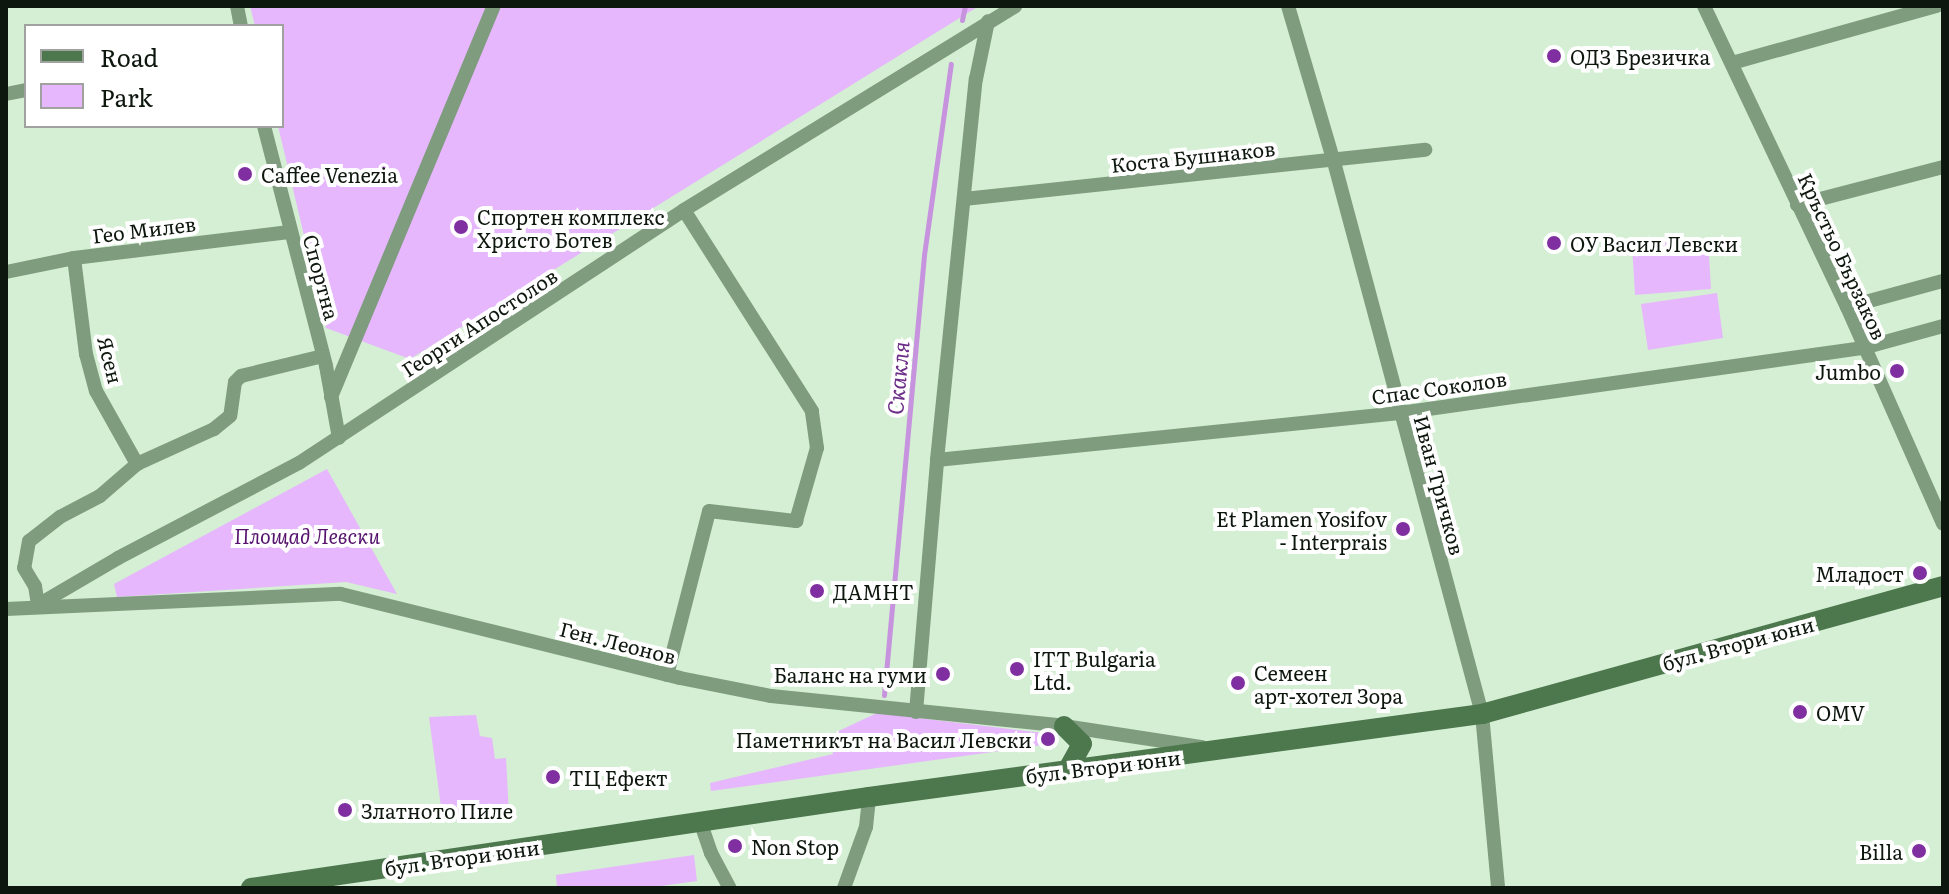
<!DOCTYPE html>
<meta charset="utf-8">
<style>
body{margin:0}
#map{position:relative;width:1949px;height:894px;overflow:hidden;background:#d5efd4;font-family:Literata,serif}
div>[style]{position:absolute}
.green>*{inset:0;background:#e6b7fc}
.stream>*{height:5px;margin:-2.5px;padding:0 2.5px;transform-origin:2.5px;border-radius:2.5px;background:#c793df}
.street>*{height:14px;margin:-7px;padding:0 7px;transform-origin:7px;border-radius:7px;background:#7f9c7f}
.secondary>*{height:20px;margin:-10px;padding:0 10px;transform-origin:10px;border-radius:10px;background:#4d774d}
.dots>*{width:22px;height:22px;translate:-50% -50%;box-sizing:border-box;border:4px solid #fff;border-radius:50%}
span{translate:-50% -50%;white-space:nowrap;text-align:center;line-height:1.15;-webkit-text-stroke:8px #fff;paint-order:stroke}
.poi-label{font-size:20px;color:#0e170e}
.left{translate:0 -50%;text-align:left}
.right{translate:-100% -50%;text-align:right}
.street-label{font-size:20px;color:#0e170e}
.park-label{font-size:20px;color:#56146e;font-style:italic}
.water-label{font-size:22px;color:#6d2e87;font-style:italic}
.frame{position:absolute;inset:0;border:8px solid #0e170e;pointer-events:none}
.legend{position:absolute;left:24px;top:24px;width:260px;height:104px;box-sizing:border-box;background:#fff;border:2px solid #9fa29f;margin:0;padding:10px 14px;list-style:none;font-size:24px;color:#0e170e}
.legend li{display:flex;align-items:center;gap:16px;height:40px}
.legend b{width:40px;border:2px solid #9fa29f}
</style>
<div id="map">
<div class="green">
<div style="clip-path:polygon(250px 6px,979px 6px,410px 359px,326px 328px,278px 126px,282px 126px,282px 26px,255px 26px)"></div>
<div style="clip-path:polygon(1708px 239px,1711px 289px,1635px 295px,1632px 245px)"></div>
<div style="clip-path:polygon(1717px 293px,1723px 338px,1648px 350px,1641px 304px)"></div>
<div style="clip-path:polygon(327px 469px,397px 594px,346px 582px,117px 597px,114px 584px)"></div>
<div style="clip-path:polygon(877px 713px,1059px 735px,1057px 743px,711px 791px,710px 783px,833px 754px,830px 735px)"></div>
<div style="clip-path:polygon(476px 715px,480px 736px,492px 738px,495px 759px,506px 758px,509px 813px,443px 822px,429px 717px)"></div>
<div style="clip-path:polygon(694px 855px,697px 881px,647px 888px,557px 888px,556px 875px)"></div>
</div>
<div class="stream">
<div style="left:962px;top:20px;width:14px;rotate:-78deg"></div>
<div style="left:884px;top:695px;width:442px;rotate:-84.8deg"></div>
<div style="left:924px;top:255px;width:193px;rotate:-82deg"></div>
</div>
<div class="street">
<div style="left:237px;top:6px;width:20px;rotate:79deg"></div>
<div style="left:1288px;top:6px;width:163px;rotate:73.6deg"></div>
<div style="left:1334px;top:162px;width:571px;rotate:74.99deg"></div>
<div style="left:1482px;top:714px;width:175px;rotate:84.7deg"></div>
<div style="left:1704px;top:6px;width:333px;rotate:64.6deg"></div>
<div style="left:1847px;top:307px;width:237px;rotate:66.1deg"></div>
<div style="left:1732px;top:63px;width:212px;rotate:-15.6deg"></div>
<div style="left:6px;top:94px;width:20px;rotate:-11deg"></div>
<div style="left:264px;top:126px;width:248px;rotate:75.5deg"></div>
<div style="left:326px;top:366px;width:73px;rotate:79.8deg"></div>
<div style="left:964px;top:199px;width:464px;rotate:-6.1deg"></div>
<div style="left:1797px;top:205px;width:151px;rotate:-14.6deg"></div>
<div style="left:74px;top:258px;width:97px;rotate:82.9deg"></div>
<div style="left:86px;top:354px;width:38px;rotate:75deg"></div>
<div style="left:96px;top:391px;width:84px;rotate:60.7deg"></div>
<div style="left:6px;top:272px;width:69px;rotate:-11.6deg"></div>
<div style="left:74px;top:258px;width:217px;rotate:-6.9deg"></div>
<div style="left:1847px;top:307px;width:99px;rotate:-15.2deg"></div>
<div style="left:323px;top:356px;width:84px;rotate:166.3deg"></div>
<div style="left:241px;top:376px;width:8px;rotate:135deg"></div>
<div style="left:235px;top:382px;width:34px;rotate:98deg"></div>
<div style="left:230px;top:416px;width:21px;rotate:141deg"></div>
<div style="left:214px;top:429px;width:85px;rotate:155.6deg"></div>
<div style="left:137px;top:464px;width:49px;rotate:139.1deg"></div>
<div style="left:100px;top:496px;width:45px;rotate:152.3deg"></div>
<div style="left:60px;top:517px;width:39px;rotate:142deg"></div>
<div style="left:29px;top:541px;width:27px;rotate:100deg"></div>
<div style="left:24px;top:568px;width:21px;rotate:59deg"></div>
<div style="left:35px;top:586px;width:19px;rotate:81deg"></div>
<div style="left:38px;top:605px;width:93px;rotate:-30.4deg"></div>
<div style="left:118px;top:558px;width:204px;rotate:-27.7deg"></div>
<div style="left:299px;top:463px;width:461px;rotate:-33.3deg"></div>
<div style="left:684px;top:210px;width:389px;rotate:-31.6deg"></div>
<div style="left:331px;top:397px;width:424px;rotate:-67.4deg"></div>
<div style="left:937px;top:460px;width:465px;rotate:-5.8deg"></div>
<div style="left:1400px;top:413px;width:468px;rotate:-8deg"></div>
<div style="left:1863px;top:348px;width:83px;rotate:-15.4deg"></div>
<div style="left:6px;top:609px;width:335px;rotate:-2.6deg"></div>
<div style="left:341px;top:594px;width:349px;rotate:13.9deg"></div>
<div style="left:680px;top:678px;width:93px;rotate:11.2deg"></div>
<div style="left:771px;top:696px;width:295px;rotate:5.8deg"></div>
<div style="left:1064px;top:726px;width:140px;rotate:8.7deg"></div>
<div style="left:667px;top:675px;width:169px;rotate:-75.6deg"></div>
<div style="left:709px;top:511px;width:88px;rotate:6.6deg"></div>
<div style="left:796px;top:521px;width:76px;rotate:-74deg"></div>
<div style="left:817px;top:448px;width:37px;rotate:-98deg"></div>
<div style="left:812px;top:411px;width:238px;rotate:-122.5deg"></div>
<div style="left:916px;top:712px;width:253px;rotate:-85.2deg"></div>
<div style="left:937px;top:460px;width:383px;rotate:-84.2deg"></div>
<div style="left:976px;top:79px;width:59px;rotate:-78.3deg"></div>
<div style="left:700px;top:821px;width:34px;rotate:71deg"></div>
<div style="left:711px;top:853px;width:40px;rotate:62deg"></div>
<div style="left:844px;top:888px;width:65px;rotate:-70.2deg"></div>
<div style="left:866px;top:827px;width:30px;rotate:-84deg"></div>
</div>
<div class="secondary">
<div style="left:1064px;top:726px;width:25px;rotate:45deg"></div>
<div style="left:1082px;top:744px;width:29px;rotate:119deg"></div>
<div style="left:251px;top:888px;width:625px;rotate:-8.38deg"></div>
<div style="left:869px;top:797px;width:619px;rotate:-7.71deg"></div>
<div style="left:1482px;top:714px;width:478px;rotate:-15.5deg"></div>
</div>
<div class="dots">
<div style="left:1554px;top:56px;background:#7f2f9f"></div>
<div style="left:245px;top:174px;background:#7f2f9f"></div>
<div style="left:461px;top:227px;background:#7f2f9f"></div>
<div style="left:1554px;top:243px;background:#7f2f9f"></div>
<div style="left:1897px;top:371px;background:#7f2f9f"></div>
<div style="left:1403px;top:529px;background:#7f2f9f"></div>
<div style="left:1920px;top:573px;background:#7f2f9f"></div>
<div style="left:817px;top:591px;background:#7f2f9f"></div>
<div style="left:1017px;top:669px;background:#7f2f9f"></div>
<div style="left:943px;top:674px;background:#7f2f9f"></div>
<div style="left:1238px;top:683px;background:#7f2f9f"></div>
<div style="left:1800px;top:712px;background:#7f2f9f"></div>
<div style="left:1048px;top:739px;background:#7f2f9f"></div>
<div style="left:553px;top:777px;background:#7f2f9f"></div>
<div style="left:345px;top:810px;background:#7f2f9f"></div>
<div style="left:735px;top:846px;background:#7f2f9f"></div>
<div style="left:1919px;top:851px;background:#7f2f9f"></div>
</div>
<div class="poi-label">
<span class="left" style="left:1570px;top:56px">ОДЗ Брезичка</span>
<span class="left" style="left:261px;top:174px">Caffee Venezia</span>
<span class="left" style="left:477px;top:228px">Спортен комплекс<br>Христо Ботев</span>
<span class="left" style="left:1570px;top:243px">ОУ Васил Левски</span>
<span class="right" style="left:1881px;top:371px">Jumbo</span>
<span class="right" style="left:1387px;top:530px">Et Plamen Yosifov<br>- Interprais</span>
<span class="right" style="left:1904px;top:573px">Младост</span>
<span class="left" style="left:833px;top:591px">ДАМНТ</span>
<span class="left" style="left:1033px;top:670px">ITT Bulgaria<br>Ltd.</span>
<span class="left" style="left:1254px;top:684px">Семеен<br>арт-хотел Зора</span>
<span class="right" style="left:927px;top:674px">Баланс на гуми</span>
<span class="left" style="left:1816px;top:712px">OMV</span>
<span class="right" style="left:1032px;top:739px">Паметникът на Васил Левски</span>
<span class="left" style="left:569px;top:777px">ТЦ Ефект</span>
<span class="left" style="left:361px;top:810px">Златното Пиле</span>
<span class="left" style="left:751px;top:846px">Non Stop</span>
<span class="right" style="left:1903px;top:851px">Billa</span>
</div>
<div class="street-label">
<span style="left:1193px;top:156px;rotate:-6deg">Коста Бушнаков</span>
<span style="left:144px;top:229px;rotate:-7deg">Гео Милев</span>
<span style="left:1843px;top:256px;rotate:65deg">Кръстьо Бързаков</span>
<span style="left:322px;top:277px;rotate:75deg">Спортна</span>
<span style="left:479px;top:322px;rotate:-33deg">Георги Апостолов</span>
<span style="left:111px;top:360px;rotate:76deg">Ясен</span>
<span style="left:1439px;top:387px;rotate:-8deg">Спас Соколов</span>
<span style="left:1440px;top:485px;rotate:75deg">Иван Тричков</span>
<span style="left:618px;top:642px;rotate:14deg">Ген. Леонов</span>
<span style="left:1738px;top:643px;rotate:-15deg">бул. Втори юни</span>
<span style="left:1103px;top:766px;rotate:-7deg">бул. Втори юни</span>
<span style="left:462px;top:857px;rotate:-8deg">бул. Втори юни</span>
</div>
<div class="park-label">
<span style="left:307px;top:535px">Площад Левски</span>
</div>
<div class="water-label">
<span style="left:897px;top:378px;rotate:-85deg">Скакля</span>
</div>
<div class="frame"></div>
<ul class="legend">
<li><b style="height:10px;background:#4d774d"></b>Road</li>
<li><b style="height:22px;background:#e6b7fc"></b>Park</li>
</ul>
</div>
